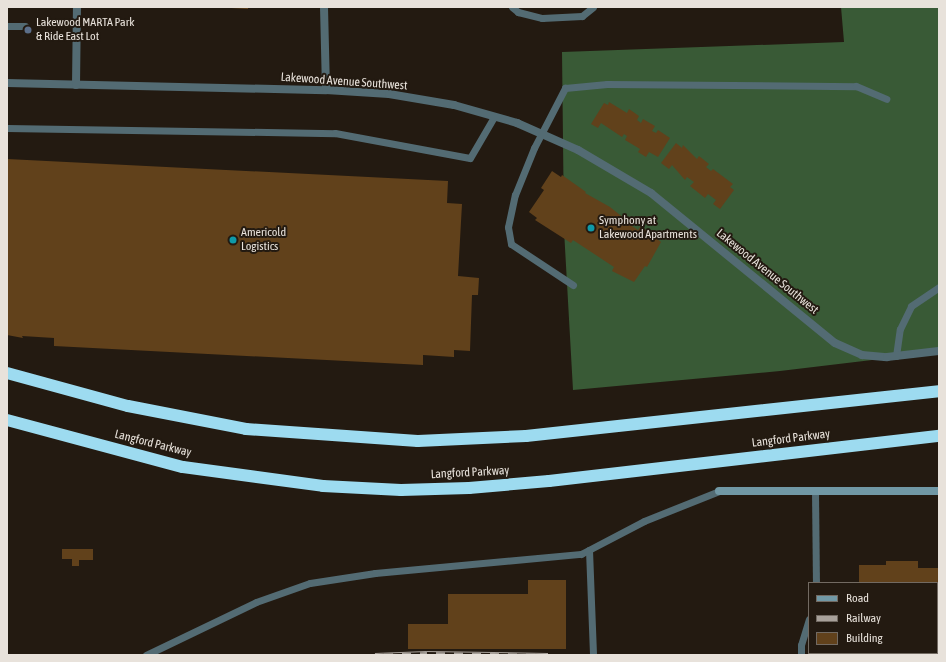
<!DOCTYPE html>
<style>
body{margin:0}
#map{position:relative;width:946px;height:662px;overflow:hidden;background:#231a11;font-family:"Asap Condensed",sans-serif}
div>[style]{position:absolute}
.forest>*{inset:0;background:#395a36}
.building>*{inset:0;background:#61411b}
.lane>*{height:7px;margin:-3.5px;padding:0 3.5px;transform-origin:3.5px;border-radius:3.5px;background:#536b73}
.street>*{height:8px;margin:-4px;padding:0 4px;transform-origin:4px;border-radius:4px;background:#536b73}
.secondary>*{height:8px;margin:-4px;padding:0 4px;transform-origin:4px;border-radius:4px;background:#7198a5}
.highway>*{height:12px;margin:-6px;padding:0 6px;transform-origin:6px;border-radius:6px;background:#9ddbf0}
.rail>*{height:4.5px;margin-top:-2.25px;transform-origin:0;background:repeating-linear-gradient(90deg,#231a11 0 9px,#a8a19a 0 18px);box-sizing:border-box;border-block:1px solid #a8a19a}
.dots>*{width:11px;height:11px;translate:-50% -50%;box-sizing:border-box;border:2px solid #231a11;border-radius:50%}
span{translate:-50% -50%;white-space:nowrap;text-align:center;line-height:1.15;-webkit-text-stroke:4px #231a11;paint-order:stroke}
.poi-label{font-size:12px;color:#e8e2db}
.left{translate:0 -50%;text-align:left}
.street-label{font-size:12px;color:#e8e2db}
.frame{position:absolute;inset:0;border:8px solid #e8e2db;pointer-events:none}
.legend{position:absolute;left:808px;top:582px;width:130px;height:72px;box-sizing:border-box;background:#231a11;border:1px solid #726a62;margin:0;padding:5px 7px;list-style:none;font-size:12px;color:#e8e2db}
.legend li{display:flex;align-items:center;gap:8px;height:20px}
.legend b{width:20px;border:1px solid #726a62}
</style>
<div id="map">
<div class="forest">
<div style="clip-path:polygon(841px 7px,939px 7px,939px 352px,780px 371px,573px 390px,564px 230px,562px 52px,844px 42px)"></div>
</div>
<div class="building">
<div style="clip-path:polygon(231px 7px,248px 7px,248px 9px,231px 8px)"></div>
<div style="clip-path:polygon(609px 102px,627px 113px,629px 109px,639px 116px,637px 120px,641px 123px,643px 119px,655px 126px,652px 131px,656px 133px,658px 130px,670px 138px,658px 157px,649px 152px,646px 157px,638px 152px,640px 149px,625px 140px,627px 136px,624px 134px,622px 137px,601px 123px,598px 128px,591px 124px,604px 103px,608px 105px)"></div>
<div style="clip-path:polygon(676px 143px,682px 148px,683px 145px,697px 159px,699px 156px,709px 164px,706px 167px,711px 171px,713px 169px,733px 184px,730px 187px,734px 190px,720px 209px,713px 204px,716px 200px,708px 194px,705px 198px,690px 186px,694px 182px,687px 177px,685px 180px,672px 165px,669px 169px,661px 163px)"></div>
<div style="clip-path:polygon(7px 159px,448px 181px,447px 203px,462px 204px,458px 276px,479px 278px,478px 295px,472px 295px,470px 351px,454px 350px,454px 357px,423px 355px,423px 365px,54px 346px,54px 338px,22px 336px,23px 338px,7px 335px)"></div>
<div style="clip-path:polygon(552px 171px,561px 177px,562px 175px,586px 192px,585px 193px,610px 207px,625px 219px,624px 221px,638px 230px,641px 226px,661px 242px,647px 267px,645px 266px,634px 282px,612px 271px,614px 267px,573px 240px,571px 243px,535px 220px,537px 218px,529px 212px,544px 190px,541px 188px)"></div>
<div style="clip-path:polygon(62px 549px,93px 549px,93px 560px,79px 560px,79px 566px,72px 566px,72px 559px,62px 559px)"></div>
<div style="clip-path:polygon(886px 561px,918px 561px,918px 568px,939px 568px,939px 655px,858px 655px,937px 653px,937px 583px,859px 583px,859px 565px,886px 565px)"></div>
<div style="clip-path:polygon(528px 580px,566px 580px,566px 649px,408px 649px,408px 624px,448px 624px,448px 594px,528px 594px)"></div>
</div>
<div class="lane">
<div style="left:512px;top:7px;width:8px;rotate:40deg"></div>
<div style="left:518px;top:12px;width:25px;rotate:14deg"></div>
<div style="left:542px;top:18px;width:40px;rotate:-2.9deg"></div>
<div style="left:582px;top:16px;width:14px;rotate:-39deg"></div>
<div style="left:7px;top:26px;width:18px"></div>
<div style="left:7px;top:128px;width:328px;rotate:0.9deg"></div>
<div style="left:335px;top:133px;width:137px;rotate:10.5deg"></div>
<div style="left:470px;top:158px;width:48px;rotate:-59.7deg"></div>
<div style="left:573px;top:285px;width:74px;rotate:-146.5deg"></div>
<div style="left:511px;top:244px;width:17px;rotate:-100deg"></div>
<div style="left:508px;top:227px;width:33px;rotate:-78deg"></div>
<div style="left:515px;top:195px;width:51px;rotate:-68deg"></div>
<div style="left:534px;top:148px;width:68px;rotate:-62.7deg"></div>
<div style="left:565px;top:88px;width:42px;rotate:-5.4deg"></div>
<div style="left:607px;top:84px;width:249px;rotate:0.5deg"></div>
<div style="left:856px;top:86px;width:33px;rotate:23deg"></div>
<div style="left:896px;top:356px;width:27px;rotate:-82deg"></div>
<div style="left:900px;top:329px;width:25px;rotate:-64deg"></div>
<div style="left:911px;top:306px;width:34px;rotate:-34deg"></div>
<div style="left:815px;top:491px;width:92px;rotate:89.4deg"></div>
<div style="left:589px;top:550px;width:105px;rotate:87.8deg"></div>
<div style="left:146px;top:655px;width:122px;rotate:-25.7deg"></div>
<div style="left:256px;top:602px;width:57px;rotate:-19.4deg"></div>
<div style="left:310px;top:583px;width:66px;rotate:-8.7deg"></div>
<div style="left:375px;top:573px;width:207px;rotate:-5.3deg"></div>
<div style="left:581px;top:554px;width:71px;rotate:-27.6deg"></div>
<div style="left:644px;top:521px;width:81px;rotate:-21.8deg"></div>
<div style="left:801px;top:655px;width:10px;rotate:-90deg"></div>
<div style="left:801px;top:645px;width:27px;rotate:-73deg"></div>
</div>
<div class="street">
<div style="left:324px;top:7px;width:83px;rotate:88.6deg"></div>
<div style="left:7px;top:83px;width:319px;rotate:1.3deg"></div>
<div style="left:326px;top:90px;width:63px;rotate:3.6deg"></div>
<div style="left:389px;top:94px;width:66px;rotate:9.6deg"></div>
<div style="left:454px;top:105px;width:66px;rotate:15.9deg"></div>
<div style="left:517px;top:123px;width:67px;rotate:23.9deg"></div>
<div style="left:578px;top:150px;width:85px;rotate:30.5deg"></div>
<div style="left:651px;top:193px;width:237px;rotate:39.2deg"></div>
<div style="left:835px;top:343px;width:30px;rotate:24deg"></div>
<div style="left:862px;top:355px;width:25px;rotate:5deg"></div>
<div style="left:887px;top:357px;width:52px;rotate:-6.6deg"></div>
<div style="left:76px;top:85px;width:78px;rotate:-89.3deg"></div>
</div>
<div class="secondary">
<div style="left:719px;top:491px;width:220px"></div>
</div>
<div class="highway">
<div style="left:7px;top:373px;width:125px;rotate:15.3deg"></div>
<div style="left:128px;top:406px;width:120px;rotate:11deg"></div>
<div style="left:246px;top:429px;width:172px;rotate:4deg"></div>
<div style="left:418px;top:441px;width:108px;rotate:-2.7deg"></div>
<div style="left:526px;top:436px;width:415px;rotate:-6.2deg"></div>
<div style="left:7px;top:420px;width:182px;rotate:15deg"></div>
<div style="left:183px;top:467px;width:141px;rotate:7.7deg"></div>
<div style="left:323px;top:486px;width:78px;rotate:2.9deg"></div>
<div style="left:401px;top:490px;width:68px;rotate:-1.7deg"></div>
<div style="left:469px;top:488px;width:80px;rotate:-5deg"></div>
<div style="left:549px;top:481px;width:393px;rotate:-6.6deg"></div>
</div>
<div class="rail">
<div style="left:375px;top:655px;width:52px;rotate:-2.2deg"></div>
<div style="left:427px;top:653px;width:121px;rotate:0.9deg"></div>
</div>
<div class="dots">
<div style="left:28px;top:30px;background:#5c6f8a"></div>
<div style="left:591px;top:228px;background:#0f9aa8"></div>
<div style="left:233px;top:240px;background:#0f9aa8"></div>
</div>
<div class="poi-label">
<span class="left" style="left:36px;top:30px">Lakewood MARTA Park<br>&amp; Ride East Lot</span>
<span class="left" style="left:599px;top:228px">Symphony at<br>Lakewood Apartments</span>
<span class="left" style="left:241px;top:240px">Americold<br>Logistics</span>
</div>
<div class="street-label">
<span style="left:344px;top:82px;rotate:4deg">Lakewood Avenue Southwest</span>
<span style="left:767px;top:272px;rotate:39deg">Lakewood Avenue Southwest</span>
<span style="left:791px;top:439px;rotate:-7deg">Langford Parkway</span>
<span style="left:153px;top:444px;rotate:14deg">Langford Parkway</span>
<span style="left:470px;top:473px;rotate:-3deg">Langford Parkway</span>
</div>
<div class="frame"></div>
<ul class="legend">
<li><b style="height:5px;background:#7198a5"></b>Road</li>
<li><b style="height:5px;background:#a8a19a"></b>Railway</li>
<li><b style="height:11px;background:#61411b"></b>Building</li>
</ul>
</div>
